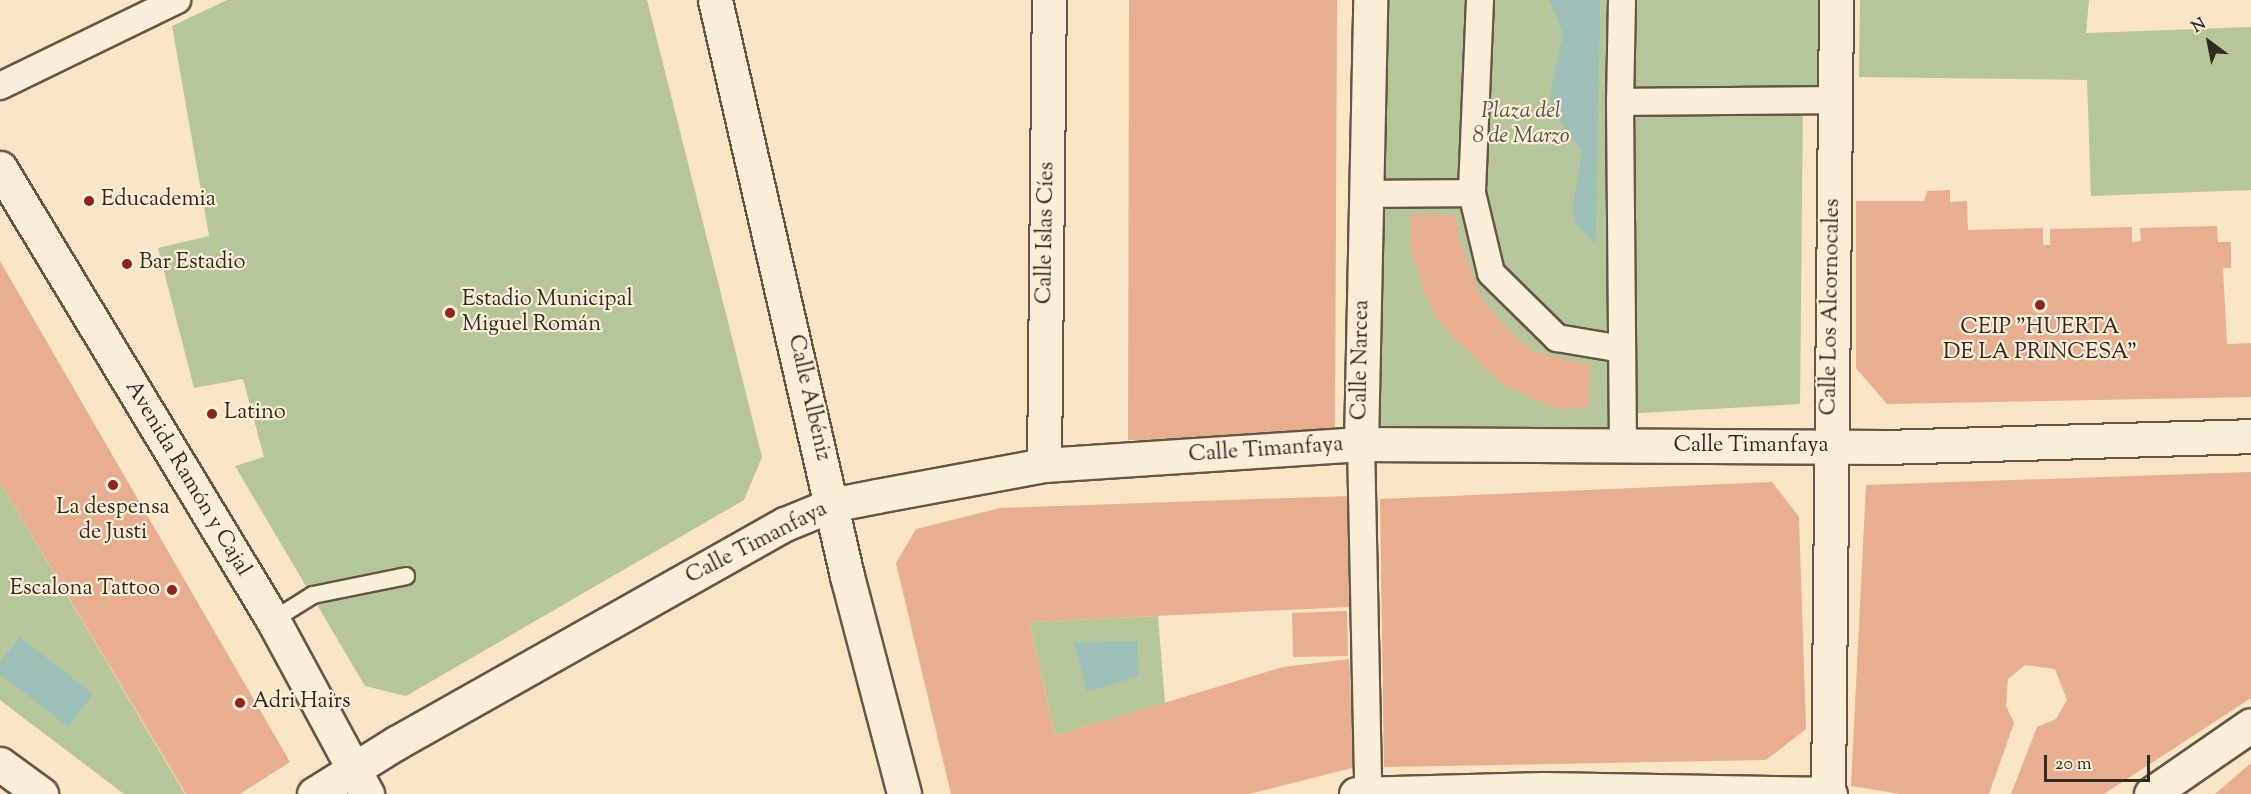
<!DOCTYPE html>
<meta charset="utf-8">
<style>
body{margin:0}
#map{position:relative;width:2251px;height:794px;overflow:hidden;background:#f8e5c3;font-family:"Sorts Mill Goudy",serif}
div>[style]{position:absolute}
.green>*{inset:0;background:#b7c699}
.water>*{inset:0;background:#9ebeb8}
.building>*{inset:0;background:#e8ae8e}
.roads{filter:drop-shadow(2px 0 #64574a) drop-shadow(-2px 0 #64574a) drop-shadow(0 2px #64574a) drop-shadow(0 -2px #64574a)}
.service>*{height:16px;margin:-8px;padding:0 8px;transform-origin:8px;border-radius:8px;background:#faeed8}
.pedestrian>*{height:26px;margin:-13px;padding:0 13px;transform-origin:13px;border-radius:13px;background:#faeed8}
.minor>*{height:33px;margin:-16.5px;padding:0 16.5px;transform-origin:16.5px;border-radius:16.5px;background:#faeed8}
.tertiary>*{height:33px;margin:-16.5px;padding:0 16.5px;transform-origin:16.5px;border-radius:16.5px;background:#faeed8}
.dots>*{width:16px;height:16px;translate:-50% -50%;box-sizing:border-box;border:3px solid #faeed8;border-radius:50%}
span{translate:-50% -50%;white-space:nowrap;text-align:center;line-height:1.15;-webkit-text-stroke:4.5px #faeed8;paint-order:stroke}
.park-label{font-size:22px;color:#545040;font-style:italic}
.poi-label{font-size:22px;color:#332822}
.left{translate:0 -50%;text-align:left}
.right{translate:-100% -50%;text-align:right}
.street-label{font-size:22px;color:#332822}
.north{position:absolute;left:2179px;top:12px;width:60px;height:60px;-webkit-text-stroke:4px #faeed8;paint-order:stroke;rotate:328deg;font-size:16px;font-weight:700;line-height:24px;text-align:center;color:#332822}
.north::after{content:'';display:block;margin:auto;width:21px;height:27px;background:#332822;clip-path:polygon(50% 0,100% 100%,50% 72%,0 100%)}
.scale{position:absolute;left:2044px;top:755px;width:106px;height:27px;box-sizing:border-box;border:3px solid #332822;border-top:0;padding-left:8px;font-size:18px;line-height:21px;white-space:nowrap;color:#332822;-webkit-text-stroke:4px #faeed8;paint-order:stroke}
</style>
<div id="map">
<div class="green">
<div style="clip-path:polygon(227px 0,647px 0,762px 457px,744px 500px,406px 696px,365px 686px,235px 466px,264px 457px,243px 379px,194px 388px,158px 248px,209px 236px,172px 26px)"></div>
<div style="clip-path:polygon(1370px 0,1836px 0,1834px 100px,1803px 101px,1800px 404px,1623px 414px,1623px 447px,1361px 444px)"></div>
<div style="clip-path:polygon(1860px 0,2089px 0,2086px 33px,2251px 27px,2251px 190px,2091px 196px,2087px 80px,1859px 77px)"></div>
<div style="clip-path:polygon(0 482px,185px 794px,124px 794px,0 700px)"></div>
<div style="clip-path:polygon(1158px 616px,1165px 703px,1055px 736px,1029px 622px)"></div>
</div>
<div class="water">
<div style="clip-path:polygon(1549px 0,1600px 0,1596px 244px,1576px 224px,1572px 210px,1582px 151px,1552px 110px,1550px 93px,1563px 34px)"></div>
<div style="clip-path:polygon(20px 637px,93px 694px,68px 727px,0 674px,0 662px)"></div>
<div style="clip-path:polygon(1137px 641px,1139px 676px,1087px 692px,1074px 642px)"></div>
</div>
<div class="building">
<div style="clip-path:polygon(1129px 0,1337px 0,1335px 440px,1128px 440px)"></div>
<div style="clip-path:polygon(1950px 190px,1950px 202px,1967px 201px,1968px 230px,2043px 228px,2043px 245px,2050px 245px,2050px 229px,2132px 227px,2132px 242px,2141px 241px,2140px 228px,2217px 226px,2218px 242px,2231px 242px,2231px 268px,2223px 268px,2227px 344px,2251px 343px,2251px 397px,1887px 404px,1856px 368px,1856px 201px,1924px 201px,1927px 191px)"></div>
<div style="clip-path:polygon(1411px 214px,1456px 215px,1459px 239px,1481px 298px,1508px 329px,1531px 351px,1590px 365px,1588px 408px,1556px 408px,1505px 386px,1453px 337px,1434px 314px,1422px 286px,1411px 246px)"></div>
<div style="clip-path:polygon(0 261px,290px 762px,240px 794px,186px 794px,0 482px)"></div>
<div style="clip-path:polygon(2251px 472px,2251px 698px,2104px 794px,2011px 794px,2037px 727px,2056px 719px,2067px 700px,2055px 669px,2025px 665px,2008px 679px,2006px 706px,2014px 723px,1989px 794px,1901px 794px,1851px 786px,1866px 485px)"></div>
<div style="clip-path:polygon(1772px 482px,1799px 517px,1806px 729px,1766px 760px,1384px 767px,1380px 499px)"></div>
<div style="clip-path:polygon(1348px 496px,1349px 607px,1029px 622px,1055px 736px,1283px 667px,1349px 659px,1356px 767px,1249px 794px,951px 794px,896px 563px,916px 529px,1000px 508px)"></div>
<div style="clip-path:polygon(1347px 611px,1348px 656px,1293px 657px,1292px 613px)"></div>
<div style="clip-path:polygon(2251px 763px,2251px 794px,2215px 794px)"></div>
</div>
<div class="roads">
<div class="service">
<div style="left:273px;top:620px;width:47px;rotate:-32deg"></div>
<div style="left:313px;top:595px;width:95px;rotate:-11.5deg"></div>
</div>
<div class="pedestrian">
<div style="left:1480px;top:0;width:193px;rotate:92.4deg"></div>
<div style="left:1472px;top:193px;width:82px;rotate:76.6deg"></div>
<div style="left:1491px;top:273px;width:93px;rotate:44.6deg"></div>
<div style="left:1557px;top:338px;width:66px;rotate:9.6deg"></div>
<div style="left:1622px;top:0;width:102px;rotate:91.1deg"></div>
<div style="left:1620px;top:102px;width:214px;rotate:-0.5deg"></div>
<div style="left:0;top:86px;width:197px;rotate:-25.9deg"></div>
<div style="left:1620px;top:102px;width:345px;rotate:89.5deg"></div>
<div style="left:1366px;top:194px;width:106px;rotate:-0.5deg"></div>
<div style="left:1361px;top:444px;width:348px;rotate:88.8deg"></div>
</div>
<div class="minor">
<div style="left:715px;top:0;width:591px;rotate:77.09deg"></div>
<div style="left:847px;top:576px;width:225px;rotate:75.3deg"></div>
<div style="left:1361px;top:444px;width:444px;rotate:-88.8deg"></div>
<div style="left:1044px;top:465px;width:465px;rotate:-89.4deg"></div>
<div style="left:0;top:764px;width:51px;rotate:36.2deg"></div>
<div style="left:314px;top:794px;width:97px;rotate:-31.9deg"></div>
<div style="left:396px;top:743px;width:446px;rotate:-29.4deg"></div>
<div style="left:785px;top:524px;width:50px;rotate:-22.4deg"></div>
<div style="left:831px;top:505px;width:47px;rotate:-11.1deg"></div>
<div style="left:877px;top:496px;width:170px;rotate:-10.5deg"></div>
<div style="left:1044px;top:465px;width:318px;rotate:-3.8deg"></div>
<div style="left:1361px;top:444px;width:524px;rotate:0.33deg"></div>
<div style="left:1885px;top:447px;width:366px;rotate:-1.7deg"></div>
<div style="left:1356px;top:794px;width:187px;rotate:-1.5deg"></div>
<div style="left:1543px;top:789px;width:287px;rotate:1deg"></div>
<div style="left:1828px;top:794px;width:794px;rotate:-89.42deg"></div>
<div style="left:2151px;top:794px;width:121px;rotate:-34.6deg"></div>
</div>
<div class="tertiary">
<div style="left:0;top:168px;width:528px;rotate:58.87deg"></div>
<div style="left:273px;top:620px;width:198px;rotate:61.6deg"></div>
</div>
</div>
<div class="dots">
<div style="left:89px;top:201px;background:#8f2418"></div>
<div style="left:127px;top:264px;background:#8f2418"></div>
<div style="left:2040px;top:305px;background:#8f2418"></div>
<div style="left:450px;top:313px;background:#8f2418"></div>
<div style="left:212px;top:414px;background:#8f2418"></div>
<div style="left:113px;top:485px;background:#8f2418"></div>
<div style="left:172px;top:590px;background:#8f2418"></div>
<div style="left:240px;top:703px;background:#8f2418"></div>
</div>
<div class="park-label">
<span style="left:1521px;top:125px">Plaza del<br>8 de Marzo</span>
</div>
<div class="poi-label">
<span class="left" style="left:101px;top:201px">Educademia</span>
<span class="left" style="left:139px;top:264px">Bar Estadio</span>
<span class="left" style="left:462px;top:313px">Estadio Municipal<br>Miguel Román</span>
<span style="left:2040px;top:341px">CEIP "HUERTA<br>DE LA PRINCESA"</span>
<span class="left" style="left:224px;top:414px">Latino</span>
<span style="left:113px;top:521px">La despensa<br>de Justi</span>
<span class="right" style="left:160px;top:590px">Escalona Tattoo</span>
<span class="left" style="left:252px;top:703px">Adri Hairs</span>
</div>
<div class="street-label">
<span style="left:1047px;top:233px;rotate:-89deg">Calle Islas Cíes</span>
<span style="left:1832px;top:307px;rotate:-89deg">Calle Los Alcornocales</span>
<span style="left:1362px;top:360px;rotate:-89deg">Calle Narcea</span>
<span style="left:808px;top:398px;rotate:77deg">Calle Albéniz</span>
<span style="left:1751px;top:447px">Calle Timanfaya</span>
<span style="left:1266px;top:451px;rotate:-4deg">Calle Timanfaya</span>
<span style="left:187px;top:479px;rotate:59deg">Avenida Ramón y Cajal</span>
<span style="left:757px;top:544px;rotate:-27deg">Calle Timanfaya</span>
</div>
<div class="north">N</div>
<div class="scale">20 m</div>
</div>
